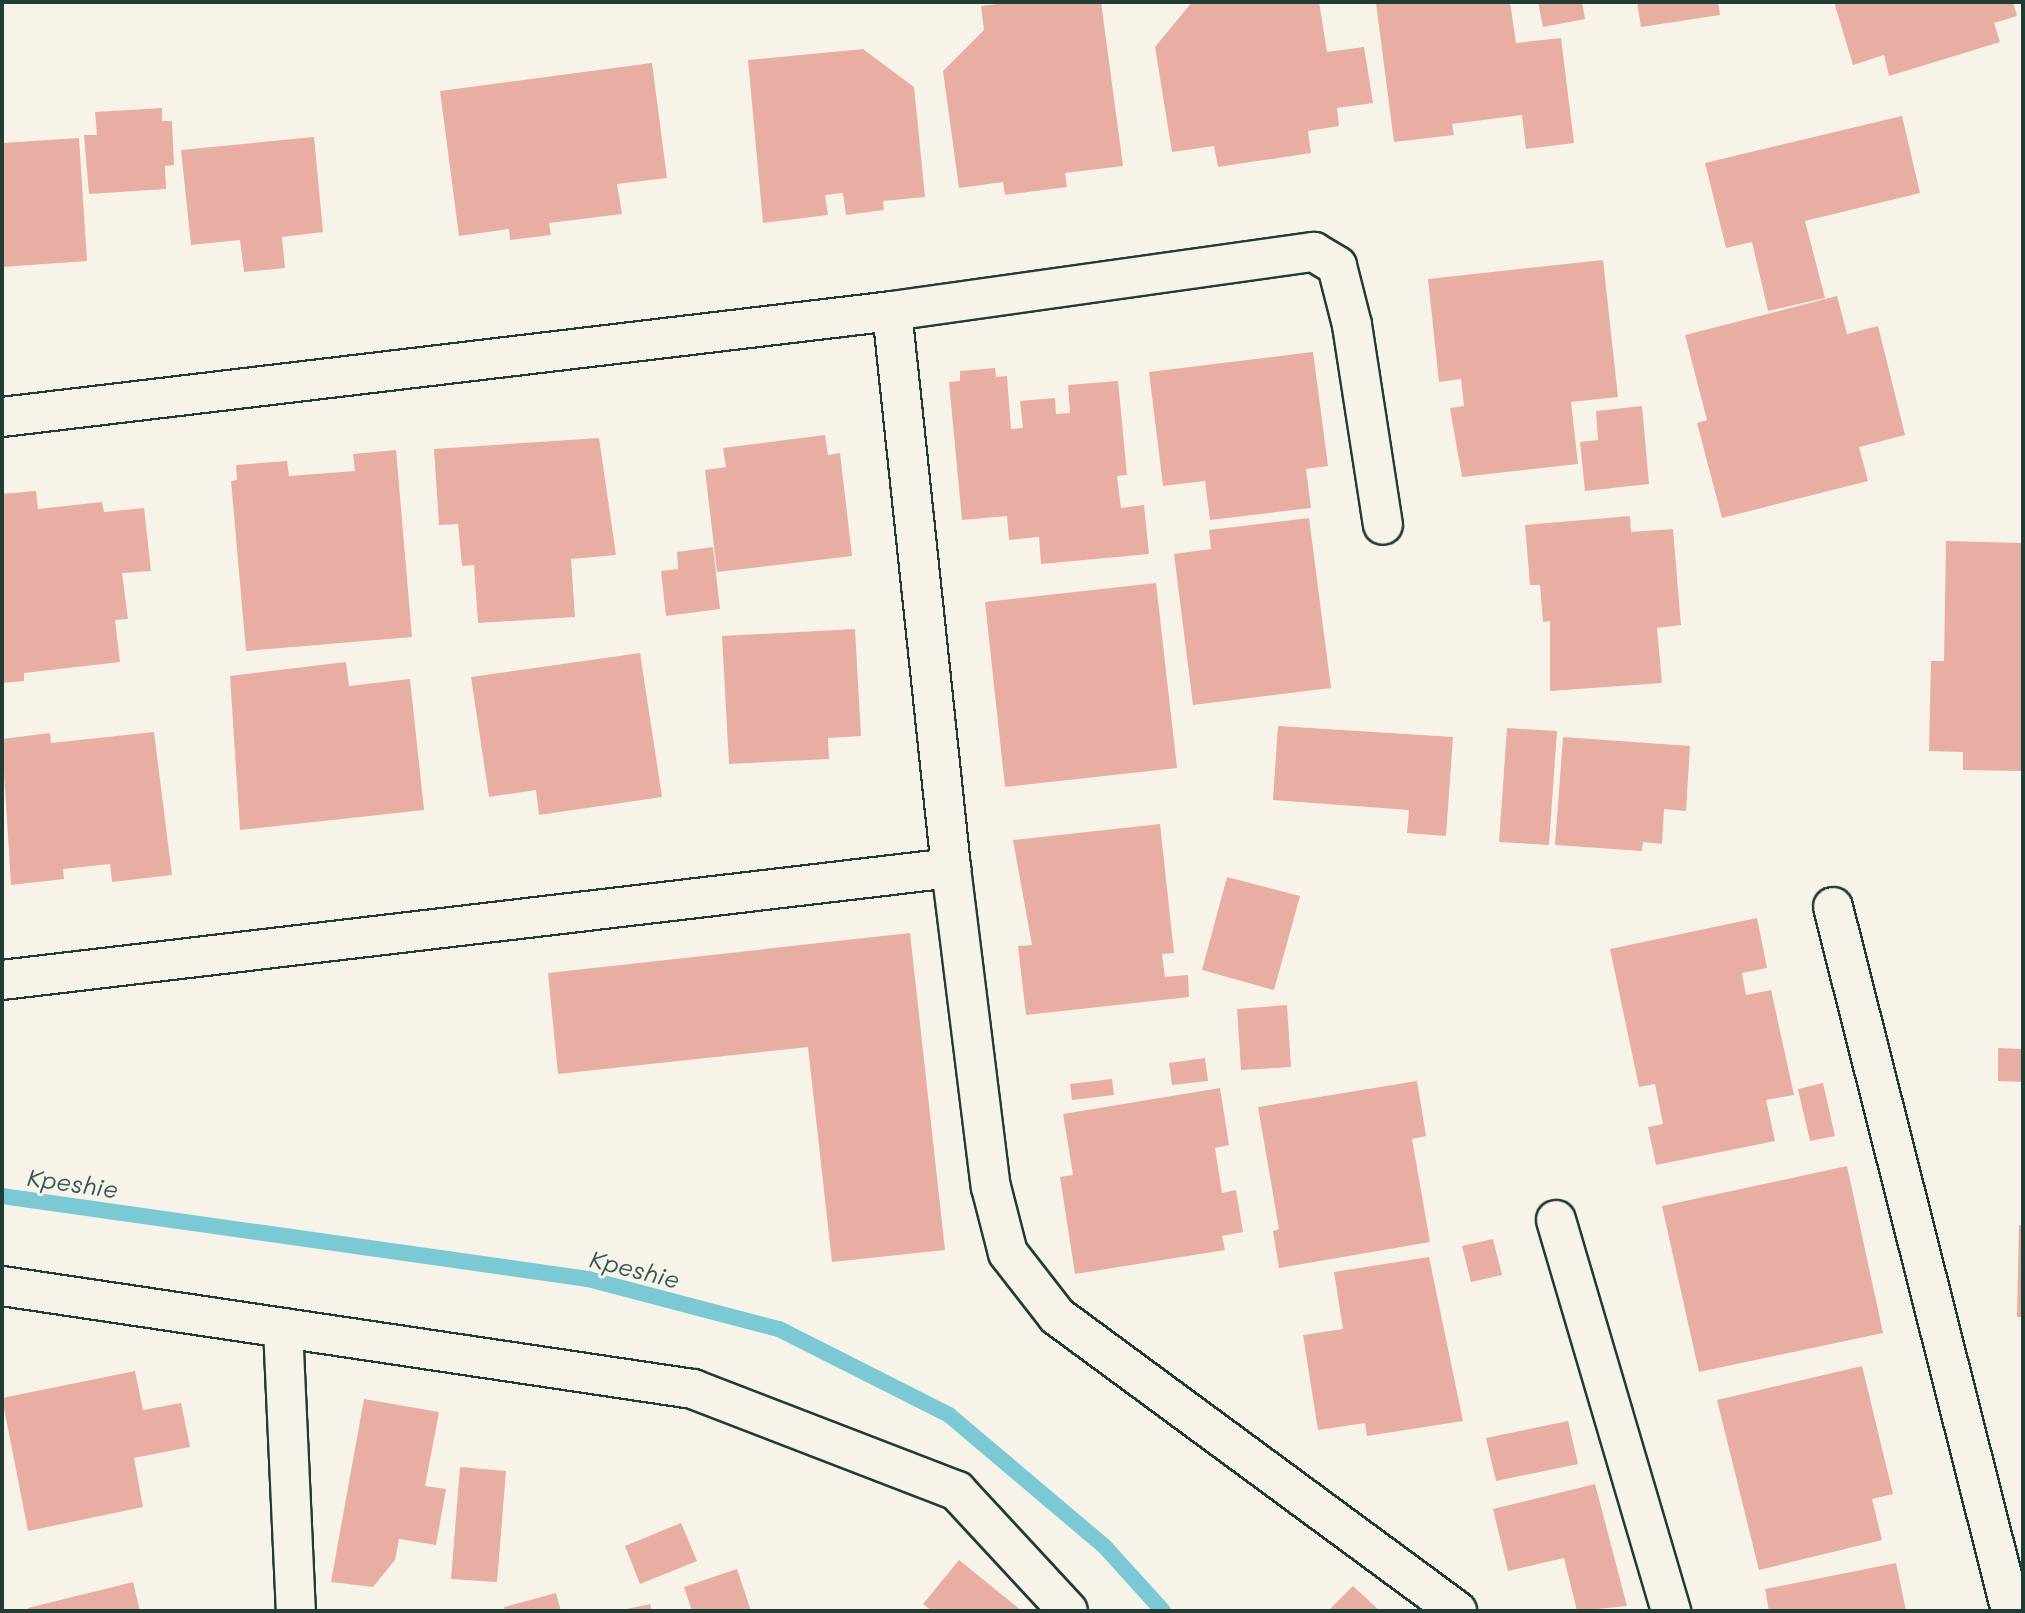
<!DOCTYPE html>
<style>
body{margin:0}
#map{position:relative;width:2025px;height:1613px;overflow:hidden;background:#f7f3e8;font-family:Mali,sans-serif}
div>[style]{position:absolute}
.stream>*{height:16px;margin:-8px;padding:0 8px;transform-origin:8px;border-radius:8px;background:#7ac9d5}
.building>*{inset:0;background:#e8aea4}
.roads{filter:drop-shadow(2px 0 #1f3d34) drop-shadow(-2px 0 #1f3d34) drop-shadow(0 2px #1f3d34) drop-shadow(0 -2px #1f3d34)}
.street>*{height:38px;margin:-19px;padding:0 19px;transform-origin:19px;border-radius:19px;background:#f7f3e8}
span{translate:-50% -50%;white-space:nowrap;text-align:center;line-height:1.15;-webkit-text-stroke:6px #f7f3e8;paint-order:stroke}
.water-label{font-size:24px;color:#315954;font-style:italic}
.frame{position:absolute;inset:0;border:4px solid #1f3d34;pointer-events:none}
</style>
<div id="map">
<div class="stream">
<div style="left:2px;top:1196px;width:592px;rotate:8.06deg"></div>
<div style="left:588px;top:1279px;width:197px;rotate:14.7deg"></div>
<div style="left:779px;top:1329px;width:191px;rotate:26.8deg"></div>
<div style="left:949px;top:1415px;width:204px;rotate:40.2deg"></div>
<div style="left:1105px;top:1547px;width:86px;rotate:47.8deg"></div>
</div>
<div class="building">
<div style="clip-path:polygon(1013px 2px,1101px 2px,1123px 166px,1065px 173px,1067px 187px,1005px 195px,1003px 182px,959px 188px,943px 71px,984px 30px,981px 6px)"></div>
<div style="clip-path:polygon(1192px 2px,1319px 2px,1327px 52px,1364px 47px,1373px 103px,1337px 108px,1339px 126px,1308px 131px,1311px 153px,1218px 167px,1214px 146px,1172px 152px,1155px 47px)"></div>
<div style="clip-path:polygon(1510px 2px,1516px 43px,1561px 38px,1574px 143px,1526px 149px,1522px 115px,1452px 124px,1454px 135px,1394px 142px,1376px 3px)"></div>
<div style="clip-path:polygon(1538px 2px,1582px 2px,1585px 19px,1543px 27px)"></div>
<div style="clip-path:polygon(1637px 2px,1718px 2px,1720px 15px,1641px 27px)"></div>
<div style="clip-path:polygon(1834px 2px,2013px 2px,2017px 16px,1994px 23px,2000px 42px,1889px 76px,1884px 55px,1853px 65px)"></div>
<div style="clip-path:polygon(863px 49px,914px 87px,925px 197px,883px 201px,884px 210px,846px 215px,843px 193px,825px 195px,828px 215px,763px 223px,748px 60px)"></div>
<div style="clip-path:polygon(652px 63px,667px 178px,617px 184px,622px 214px,549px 223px,551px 235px,510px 240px,509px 229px,459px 236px,440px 91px)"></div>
<div style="clip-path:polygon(162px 108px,162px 121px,172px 121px,174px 165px,165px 166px,166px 189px,89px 194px,84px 135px,97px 135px,95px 112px)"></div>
<div style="clip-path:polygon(1902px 116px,1920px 193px,1805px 221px,1825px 298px,1768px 311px,1752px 242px,1726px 248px,1705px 163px)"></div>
<div style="clip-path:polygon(314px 137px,323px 232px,282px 237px,285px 268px,244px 272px,240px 240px,191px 245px,181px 150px)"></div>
<div style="clip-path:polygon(79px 138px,87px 261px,2px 267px,2px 143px)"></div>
<div style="clip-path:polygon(1603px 260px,1618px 397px,1571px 402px,1578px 464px,1462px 477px,1450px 408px,1464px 406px,1461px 379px,1439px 382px,1428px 279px)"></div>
<div style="clip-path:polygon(1837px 296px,1847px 334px,1878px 326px,1905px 435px,1859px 447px,1868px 481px,1722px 518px,1697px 423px,1707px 420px,1685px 335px)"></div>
<div style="clip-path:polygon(1313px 352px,1328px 466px,1306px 469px,1311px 508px,1210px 520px,1205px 481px,1163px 486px,1149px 372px)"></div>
<div style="clip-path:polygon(995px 368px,996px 377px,1007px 376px,1011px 429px,1023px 428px,1020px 401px,1055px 398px,1056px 414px,1070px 413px,1068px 385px,1118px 381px,1127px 475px,1117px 476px,1121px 508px,1144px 505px,1149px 554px,1041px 564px,1039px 537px,1009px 540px,1007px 516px,962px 520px,949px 382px,960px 381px,960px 371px)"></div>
<div style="clip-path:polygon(1642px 406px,1649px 484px,1585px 491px,1580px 442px,1598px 440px,1596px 411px)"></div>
<div style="clip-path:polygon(825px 435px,828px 455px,840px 453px,852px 556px,717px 572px,705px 470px,726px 467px,723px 448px)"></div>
<div style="clip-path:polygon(599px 438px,616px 555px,571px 559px,575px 617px,478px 623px,474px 565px,462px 566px,458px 524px,439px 525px,434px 449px)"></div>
<div style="clip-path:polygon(396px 450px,412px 637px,246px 651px,231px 481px,237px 480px,236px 465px,287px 461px,289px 476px,355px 471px,353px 454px)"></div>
<div style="clip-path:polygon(36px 491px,38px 509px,102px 502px,104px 512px,144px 508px,151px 571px,122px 573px,128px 619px,115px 620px,120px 662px,24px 673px,24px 681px,2px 683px,2px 494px)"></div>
<div style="clip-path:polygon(1630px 516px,1631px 532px,1673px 529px,1681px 625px,1657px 628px,1662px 683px,1550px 691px,1550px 621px,1543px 622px,1540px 585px,1530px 585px,1525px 525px)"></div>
<div style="clip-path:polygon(1309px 518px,1331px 688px,1193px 705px,1174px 554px,1211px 549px,1209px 530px)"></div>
<div style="clip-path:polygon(1946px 541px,2023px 543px,2023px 771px,1963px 770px,1963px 752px,1929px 751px,1931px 661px,1944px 661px)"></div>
<div style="clip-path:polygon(713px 547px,720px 609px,666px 616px,661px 571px,678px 569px,677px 552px)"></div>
<div style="clip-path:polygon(1156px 583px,1177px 768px,1005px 787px,985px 602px)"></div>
<div style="clip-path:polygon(855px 629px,861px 736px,828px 738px,829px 759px,729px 764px,722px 636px)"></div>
<div style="clip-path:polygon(640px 653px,662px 797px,539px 815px,536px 790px,489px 797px,471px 677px)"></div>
<div style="clip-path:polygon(346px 662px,349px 686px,410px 679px,424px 810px,240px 830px,230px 676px)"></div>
<div style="clip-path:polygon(1278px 726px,1453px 737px,1446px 836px,1407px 833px,1409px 810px,1273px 800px)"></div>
<div style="clip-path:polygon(1507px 728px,1557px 731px,1549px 845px,1499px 842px)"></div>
<div style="clip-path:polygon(154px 732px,172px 875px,112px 882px,110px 864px,63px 869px,64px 879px,11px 885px,2px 739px,50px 733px,51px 743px)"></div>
<div style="clip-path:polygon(1563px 737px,1690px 746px,1686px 811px,1664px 809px,1662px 844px,1643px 842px,1642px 851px,1555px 845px)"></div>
<div style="clip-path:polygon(1160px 824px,1174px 953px,1162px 954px,1165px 977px,1188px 975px,1189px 997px,1026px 1015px,1018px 946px,1032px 945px,1013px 840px)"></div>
<div style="clip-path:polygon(1227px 877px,1300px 896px,1274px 990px,1202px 970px)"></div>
<div style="clip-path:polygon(1757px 918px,1767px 968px,1742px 973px,1746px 995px,1771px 990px,1794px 1095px,1766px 1100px,1775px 1141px,1656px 1165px,1648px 1127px,1663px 1124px,1655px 1084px,1639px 1087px,1610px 949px)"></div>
<div style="clip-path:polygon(910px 933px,945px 1250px,832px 1262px,808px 1047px,558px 1074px,548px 973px)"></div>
<div style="clip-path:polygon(1287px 1005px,1291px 1067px,1241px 1070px,1237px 1009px)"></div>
<div style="clip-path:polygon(1998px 1048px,2023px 1049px,2023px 1082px,1998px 1081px)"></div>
<div style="clip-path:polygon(1205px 1058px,1208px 1081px,1172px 1085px,1169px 1063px)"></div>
<div style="clip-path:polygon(1112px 1079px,1114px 1095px,1072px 1100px,1070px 1084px)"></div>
<div style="clip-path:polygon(1417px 1081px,1426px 1136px,1412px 1139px,1430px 1242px,1279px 1268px,1273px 1231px,1279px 1229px,1258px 1107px)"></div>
<div style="clip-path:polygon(1823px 1083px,1835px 1136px,1810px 1141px,1798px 1089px)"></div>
<div style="clip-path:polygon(1220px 1088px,1229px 1145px,1215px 1148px,1222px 1193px,1236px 1190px,1243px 1232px,1222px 1236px,1225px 1250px,1075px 1274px,1060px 1177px,1073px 1175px,1063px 1114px)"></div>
<div style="clip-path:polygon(1847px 1166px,1883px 1333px,1699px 1372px,1662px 1206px)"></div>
<div style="clip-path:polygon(2019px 1225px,2023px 1225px,2023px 1317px,2017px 1317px)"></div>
<div style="clip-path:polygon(1493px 1239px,1502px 1275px,1471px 1282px,1462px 1246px)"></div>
<div style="clip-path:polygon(1429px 1257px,1463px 1421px,1367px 1436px,1365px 1423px,1318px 1430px,1303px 1335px,1343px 1329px,1334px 1272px)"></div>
<div style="clip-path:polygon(1862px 1366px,1893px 1494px,1872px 1499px,1882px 1540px,1759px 1570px,1717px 1400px)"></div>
<div style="clip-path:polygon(135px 1371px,143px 1410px,181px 1403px,190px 1447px,134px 1458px,143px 1507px,28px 1531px,2px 1398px)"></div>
<div style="clip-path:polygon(364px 1399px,439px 1412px,425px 1486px,446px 1489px,436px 1545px,399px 1539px,395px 1560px,373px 1587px,331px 1582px)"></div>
<div style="clip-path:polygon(1568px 1421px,1578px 1464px,1496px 1481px,1486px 1438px)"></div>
<div style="clip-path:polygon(460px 1467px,506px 1471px,497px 1582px,451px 1579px)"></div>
<div style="clip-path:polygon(1595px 1484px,1627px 1606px,1577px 1611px,1564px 1558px,1508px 1571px,1493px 1509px)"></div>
<div style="clip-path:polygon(681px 1523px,697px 1561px,640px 1584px,625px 1546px)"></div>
<div style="clip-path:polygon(959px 1560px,1022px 1611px,932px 1611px,923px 1604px)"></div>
<div style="clip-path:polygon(1896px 1563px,1906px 1611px,1769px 1611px,1765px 1589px)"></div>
<div style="clip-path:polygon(737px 1569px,751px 1611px,692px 1611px,684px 1587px)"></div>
<div style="clip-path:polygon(133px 1582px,140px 1611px,29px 1611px,28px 1608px)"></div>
<div style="clip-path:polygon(1353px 1586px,1380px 1611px,1328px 1611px)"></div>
<div style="clip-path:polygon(556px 1593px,561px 1611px,505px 1611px,504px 1607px)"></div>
<div style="clip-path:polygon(650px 1604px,652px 1611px,622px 1611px,622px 1610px)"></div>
</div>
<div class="roads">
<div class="street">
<div style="left:892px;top:311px;width:560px;rotate:83.95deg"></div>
<div style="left:951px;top:868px;width:321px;rotate:82.9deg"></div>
<div style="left:991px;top:1187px;width:68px;rotate:75.6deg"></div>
<div style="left:1008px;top:1253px;width:80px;rotate:52.1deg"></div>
<div style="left:1057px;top:1316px;width:497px;rotate:36.4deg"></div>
<div style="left:2px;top:417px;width:896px;rotate:-6.79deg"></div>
<div style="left:892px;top:311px;width:426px;rotate:-8deg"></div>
<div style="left:1314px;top:252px;width:27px;rotate:31deg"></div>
<div style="left:1337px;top:266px;width:61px;rotate:75.7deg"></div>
<div style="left:1352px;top:325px;width:202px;rotate:81.2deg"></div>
<div style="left:1833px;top:907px;width:726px;rotate:75.81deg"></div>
<div style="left:2px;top:980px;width:956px;rotate:-6.73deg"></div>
<div style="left:1556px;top:1220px;width:408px;rotate:73.6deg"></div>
<div style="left:2px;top:1286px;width:699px;rotate:8.48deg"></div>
<div style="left:693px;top:1389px;width:283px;rotate:21.1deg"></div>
<div style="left:957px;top:1491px;width:163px;rotate:47.2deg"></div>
<div style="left:283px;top:1328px;width:283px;rotate:87.4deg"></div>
</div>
</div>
<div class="water-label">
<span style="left:73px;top:1183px;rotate:8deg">Kpeshie</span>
<span style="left:635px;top:1269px;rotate:14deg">Kpeshie</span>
</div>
<div class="frame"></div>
</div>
